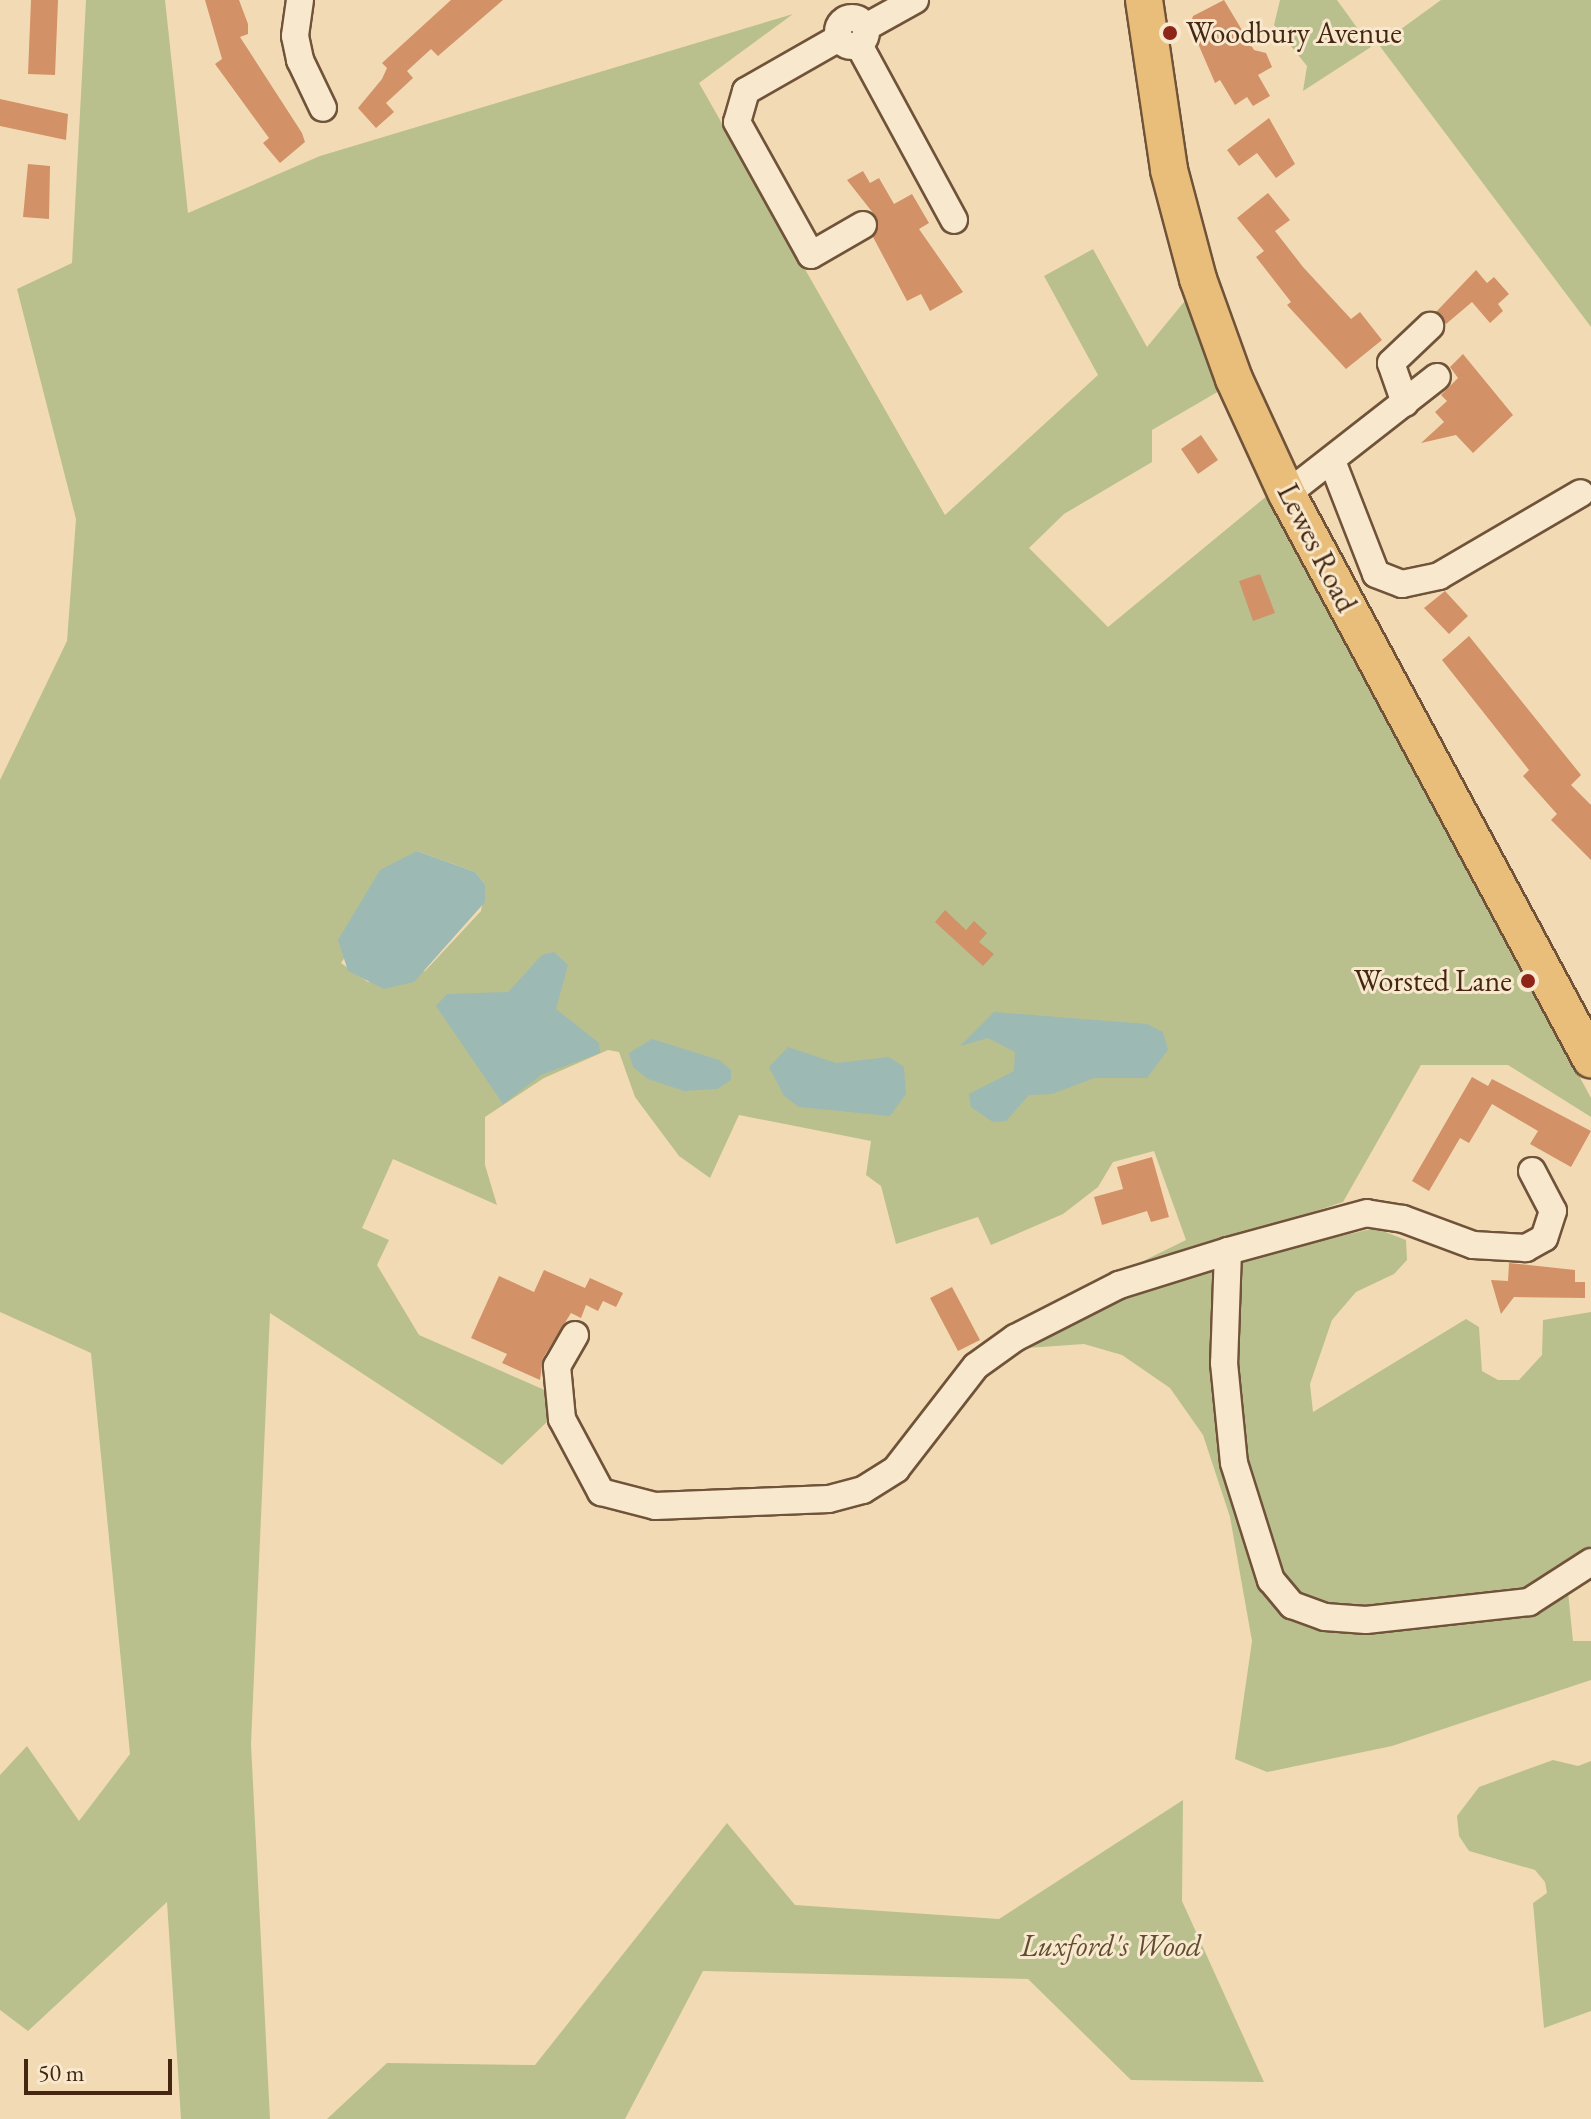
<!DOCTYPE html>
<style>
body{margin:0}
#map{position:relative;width:1591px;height:2119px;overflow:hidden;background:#f2dbb4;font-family:"EB Garamond",serif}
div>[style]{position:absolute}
.green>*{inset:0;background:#b9c08e}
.water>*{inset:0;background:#9cb9b4}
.building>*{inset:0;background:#d29167}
.roads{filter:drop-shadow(2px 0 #705339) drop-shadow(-2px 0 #705339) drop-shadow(0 2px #705339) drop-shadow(0 -2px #705339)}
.minor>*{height:26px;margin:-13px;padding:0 13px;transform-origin:13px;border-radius:13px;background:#f7e8ce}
.minor>.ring{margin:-13px;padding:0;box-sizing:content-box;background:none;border:26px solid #f7e8ce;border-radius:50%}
.highway>*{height:36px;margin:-18px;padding:0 18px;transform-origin:18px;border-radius:18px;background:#e9be7a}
.dots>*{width:22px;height:22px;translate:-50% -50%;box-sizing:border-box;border:4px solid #f7e8ce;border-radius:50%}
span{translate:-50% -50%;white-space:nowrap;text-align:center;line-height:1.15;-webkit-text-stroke:6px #f7e8ce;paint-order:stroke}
.poi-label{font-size:30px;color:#452610}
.left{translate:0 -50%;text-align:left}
.right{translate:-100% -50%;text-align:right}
.street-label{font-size:30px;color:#452610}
.park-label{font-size:30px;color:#624c30;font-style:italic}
.scale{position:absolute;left:24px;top:2059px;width:148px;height:36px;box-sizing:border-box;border:4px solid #452610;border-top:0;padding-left:10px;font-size:24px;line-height:28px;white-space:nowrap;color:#452610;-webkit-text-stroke:6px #f7e8ce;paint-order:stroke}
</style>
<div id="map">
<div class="green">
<div style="clip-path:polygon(evenodd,86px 0,165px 0,188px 213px,320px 156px,793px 14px,699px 83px,945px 515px,1098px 375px,1044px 276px,1093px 249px,1147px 347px,1193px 291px,1226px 387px,1152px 430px,1152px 462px,1064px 514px,1029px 548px,1108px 627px,1268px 495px,1591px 1098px,1591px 1117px,1508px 1065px,1421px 1065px,1343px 1202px,1283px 1222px,1291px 1248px,1375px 1228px,1406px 1240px,1407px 1260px,1394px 1274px,1356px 1292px,1332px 1320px,1310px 1384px,1313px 1412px,1466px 1319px,1479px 1327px,1482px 1371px,1498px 1380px,1519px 1380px,1542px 1355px,1543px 1320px,1591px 1312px,1591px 1546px,1565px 1562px,1573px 1641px,1591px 1641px,1591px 1680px,1392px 1746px,1267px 1772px,1235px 1759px,1252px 1641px,1230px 1517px,1203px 1435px,1170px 1388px,1122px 1355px,1084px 1344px,1027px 1348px,1021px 1321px,1186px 1240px,1154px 1151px,1113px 1162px,1098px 1187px,1063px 1214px,991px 1245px,978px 1217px,896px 1244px,881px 1186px,866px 1175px,871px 1141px,739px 1115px,710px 1178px,679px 1156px,635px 1097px,619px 1052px,608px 1050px,544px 1078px,485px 1117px,485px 1165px,497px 1205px,393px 1159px,362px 1228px,389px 1240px,377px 1265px,419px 1335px,547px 1391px,549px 1420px,502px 1465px,270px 1313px,251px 1744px,270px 2119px,181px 2119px,167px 1902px,28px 2031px,0 2010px,0 1775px,27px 1746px,79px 1821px,130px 1754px,91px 1353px,0 1312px,0 780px,67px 641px,76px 519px,17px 289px,72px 263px,86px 0,417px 851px,475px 872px,485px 884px,481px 911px,425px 971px,368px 982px,341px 963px,417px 851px)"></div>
<div style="clip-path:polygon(1280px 0,1337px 0,1371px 47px,1303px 91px,1307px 66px,1274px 25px)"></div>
<div style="clip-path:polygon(1441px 0,1591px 0,1591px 327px,1379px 45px)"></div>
<div style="clip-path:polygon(1553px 1760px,1578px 1766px,1591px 1761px,1591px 2011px,1544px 2028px,1533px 1903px,1547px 1893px,1545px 1882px,1535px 1870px,1469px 1851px,1459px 1836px,1457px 1816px,1479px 1787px)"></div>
<div style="clip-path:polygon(1183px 1800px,1182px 1901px,1264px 2082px,1131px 2080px,1028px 1979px,703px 1971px,625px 2119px,327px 2119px,387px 2063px,535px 2065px,727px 1823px,795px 1905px,999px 1919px)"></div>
</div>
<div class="water">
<div style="clip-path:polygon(417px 851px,475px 872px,485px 884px,485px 902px,414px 982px,384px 989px,348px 971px,338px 940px,380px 870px)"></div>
<div style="clip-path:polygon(554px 952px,568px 965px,556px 1009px,599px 1043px,600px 1053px,541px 1075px,503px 1104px,436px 1006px,447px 994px,508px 992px,542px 955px)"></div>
<div style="clip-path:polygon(994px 1012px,1147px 1024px,1163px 1032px,1168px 1050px,1147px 1078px,1094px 1078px,1052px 1094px,1029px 1095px,1006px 1121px,993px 1122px,971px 1107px,969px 1094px,1014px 1071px,1015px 1052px,988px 1038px,960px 1046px)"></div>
<div style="clip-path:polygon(652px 1039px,719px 1060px,731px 1070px,731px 1080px,717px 1089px,684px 1091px,648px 1079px,633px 1067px,629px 1053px)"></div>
<div style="clip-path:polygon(788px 1047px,836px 1063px,889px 1057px,904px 1067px,906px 1094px,890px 1116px,799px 1107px,784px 1096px,769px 1067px)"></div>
</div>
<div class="building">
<div style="clip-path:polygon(31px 0,58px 0,55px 75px,28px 74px)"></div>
<div style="clip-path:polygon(205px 0,239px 0,248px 24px,248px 34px,240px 37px,302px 133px,305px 142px,280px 163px,263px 143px,269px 138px,215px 64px,222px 59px)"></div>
<div style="clip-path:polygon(451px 0,503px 0,438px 56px,431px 49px,407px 71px,413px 78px,386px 103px,394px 112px,376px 128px,358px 108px,382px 79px,387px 68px,382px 63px)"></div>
<div style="clip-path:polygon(1224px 0,1254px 50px,1266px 53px,1272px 67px,1258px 75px,1270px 96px,1253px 106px,1247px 97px,1235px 105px,1220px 80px,1215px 83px,1190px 25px,1193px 16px)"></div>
<div style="clip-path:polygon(0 99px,68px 114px,66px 140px,0 126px)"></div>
<div style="clip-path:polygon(1269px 118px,1295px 164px,1276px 178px,1257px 153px,1239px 166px,1227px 150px)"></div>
<div style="clip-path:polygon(28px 164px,50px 166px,49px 219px,23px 217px)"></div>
<div style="clip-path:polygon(863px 171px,870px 183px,879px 178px,894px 204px,912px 194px,929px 223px,919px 229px,963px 292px,930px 311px,921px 294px,907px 301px,873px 237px,877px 218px,847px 180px)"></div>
<div style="clip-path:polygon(1268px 193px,1290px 220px,1275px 231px,1303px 267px,1351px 319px,1360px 312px,1382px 340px,1346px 369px,1287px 305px,1291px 302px,1256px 257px,1264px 251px,1237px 218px)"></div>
<div style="clip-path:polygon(1476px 270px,1487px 283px,1494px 277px,1509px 294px,1498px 304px,1503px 311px,1490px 323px,1472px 302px,1446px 324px,1436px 312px)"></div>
<div style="clip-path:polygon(1463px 354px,1513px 415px,1473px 453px,1456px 435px,1421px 443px,1444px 422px,1435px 412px,1447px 401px,1441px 395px,1458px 378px,1450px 367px)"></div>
<div style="clip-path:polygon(1201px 435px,1218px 460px,1198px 474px,1181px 449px)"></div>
<div style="clip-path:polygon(1260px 574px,1275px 613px,1253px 621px,1239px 581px)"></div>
<div style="clip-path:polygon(1445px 591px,1468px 616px,1449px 634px,1424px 608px)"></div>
<div style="clip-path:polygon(1469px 636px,1581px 775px,1571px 785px,1591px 805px,1591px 860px,1551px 820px,1557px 814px,1523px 776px,1529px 770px,1442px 660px)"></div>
<div style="clip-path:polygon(945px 910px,966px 930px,974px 921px,987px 933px,979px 942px,994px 954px,983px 966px,935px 922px)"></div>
<div style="clip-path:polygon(1472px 1077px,1488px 1086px,1492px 1079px,1591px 1131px,1571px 1167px,1530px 1144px,1538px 1131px,1492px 1104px,1469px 1143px,1460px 1138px,1429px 1191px,1412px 1181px)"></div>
<div style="clip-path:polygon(1152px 1157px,1169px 1217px,1151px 1222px,1147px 1211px,1102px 1225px,1094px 1197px,1123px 1189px,1117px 1167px)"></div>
<div style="clip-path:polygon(1509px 1263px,1575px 1270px,1575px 1282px,1585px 1282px,1585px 1298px,1514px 1297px,1501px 1314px,1491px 1280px,1508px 1281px)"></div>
<div style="clip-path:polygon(544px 1270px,585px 1288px,590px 1278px,623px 1293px,616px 1307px,603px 1301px,598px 1311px,586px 1305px,581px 1318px,571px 1313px,543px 1358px,540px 1380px,502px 1363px,507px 1354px,471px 1338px,499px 1276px,534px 1292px)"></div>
<div style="clip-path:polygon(952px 1287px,980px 1340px,958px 1351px,930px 1298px)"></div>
</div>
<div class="roads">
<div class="minor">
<div style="left:300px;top:0;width:36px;rotate:98deg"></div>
<div style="left:295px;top:36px;width:25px;rotate:78deg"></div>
<div style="left:300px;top:60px;width:53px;rotate:64.4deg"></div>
<div class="ring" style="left:838px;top:18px;width:2px;height:2px"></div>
<div style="left:866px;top:27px;width:56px;rotate:-28.9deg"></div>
<div style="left:839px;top:38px;width:107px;rotate:150.3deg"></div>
<div style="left:746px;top:91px;width:32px;rotate:106deg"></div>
<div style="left:737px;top:122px;width:152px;rotate:60.9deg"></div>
<div style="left:811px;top:255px;width:60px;rotate:-30deg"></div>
<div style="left:859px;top:45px;width:199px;rotate:61.5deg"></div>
<div style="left:1405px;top:403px;width:42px;rotate:-109.3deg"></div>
<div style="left:1391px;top:363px;width:54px;rotate:-43.5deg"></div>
<div style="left:1332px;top:461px;width:121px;rotate:68.7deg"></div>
<div style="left:1376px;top:574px;width:28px;rotate:21deg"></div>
<div style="left:1402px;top:584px;width:38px;rotate:-12deg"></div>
<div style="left:1439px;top:576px;width:164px;rotate:-30.3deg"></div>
<div style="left:1287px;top:494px;width:190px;rotate:-38deg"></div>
<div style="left:1532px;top:1171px;width:45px;rotate:62.3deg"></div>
<div style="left:1553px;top:1211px;width:28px;rotate:108deg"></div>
<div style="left:1544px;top:1238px;width:21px;rotate:151deg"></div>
<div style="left:1526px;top:1248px;width:53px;rotate:-176.8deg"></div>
<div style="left:1473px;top:1245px;width:75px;rotate:-159.6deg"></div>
<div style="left:1403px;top:1219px;width:36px;rotate:-171deg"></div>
<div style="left:1367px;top:1213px;width:144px;rotate:164.7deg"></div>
<div style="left:1228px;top:1251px;width:112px;rotate:92deg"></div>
<div style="left:1224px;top:1363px;width:100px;rotate:84.3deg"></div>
<div style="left:1234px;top:1463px;width:123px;rotate:72.5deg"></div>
<div style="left:1271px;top:1580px;width:33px;rotate:50deg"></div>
<div style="left:1292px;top:1605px;width:35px;rotate:20deg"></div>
<div style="left:1325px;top:1617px;width:41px;rotate:4.2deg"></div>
<div style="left:1366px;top:1620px;width:164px;rotate:-6.3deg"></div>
<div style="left:1529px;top:1602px;width:74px;rotate:-32.8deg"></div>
<div style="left:575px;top:1335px;width:36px;rotate:120deg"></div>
<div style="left:557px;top:1366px;width:53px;rotate:84.6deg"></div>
<div style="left:562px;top:1419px;width:83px;rotate:61.9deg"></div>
<div style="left:601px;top:1492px;width:56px;rotate:14.5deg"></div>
<div style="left:655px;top:1506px;width:174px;rotate:-2.3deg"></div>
<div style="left:829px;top:1499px;width:35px;rotate:-15deg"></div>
<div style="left:863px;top:1490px;width:39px;rotate:-32deg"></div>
<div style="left:896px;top:1469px;width:130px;rotate:-52.2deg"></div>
<div style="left:976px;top:1366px;width:48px;rotate:-35.7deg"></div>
<div style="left:1015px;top:1338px;width:117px;rotate:-27deg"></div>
<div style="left:1119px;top:1285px;width:114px;rotate:-17.3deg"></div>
</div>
<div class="highway">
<div style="left:1144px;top:0;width:172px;rotate:81.6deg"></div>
<div style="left:1169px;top:170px;width:113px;rotate:75.1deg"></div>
<div style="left:1198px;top:279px;width:106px;rotate:70.2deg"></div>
<div style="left:1234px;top:379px;width:127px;rotate:65.3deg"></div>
<div style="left:1287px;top:494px;width:642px;rotate:61.72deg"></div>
</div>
</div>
<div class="dots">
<div style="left:1170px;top:33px;background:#8f2418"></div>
<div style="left:1528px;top:981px;background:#8f2418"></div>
</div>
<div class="poi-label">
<span class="left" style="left:1186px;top:33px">Woodbury Avenue</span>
<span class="right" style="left:1512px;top:981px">Worsted Lane</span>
</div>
<div class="street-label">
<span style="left:1317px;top:548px;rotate:63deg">Lewes Road</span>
</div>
<div class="park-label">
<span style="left:1111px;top:1946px">Luxford's Wood</span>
</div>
<div class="scale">50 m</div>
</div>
